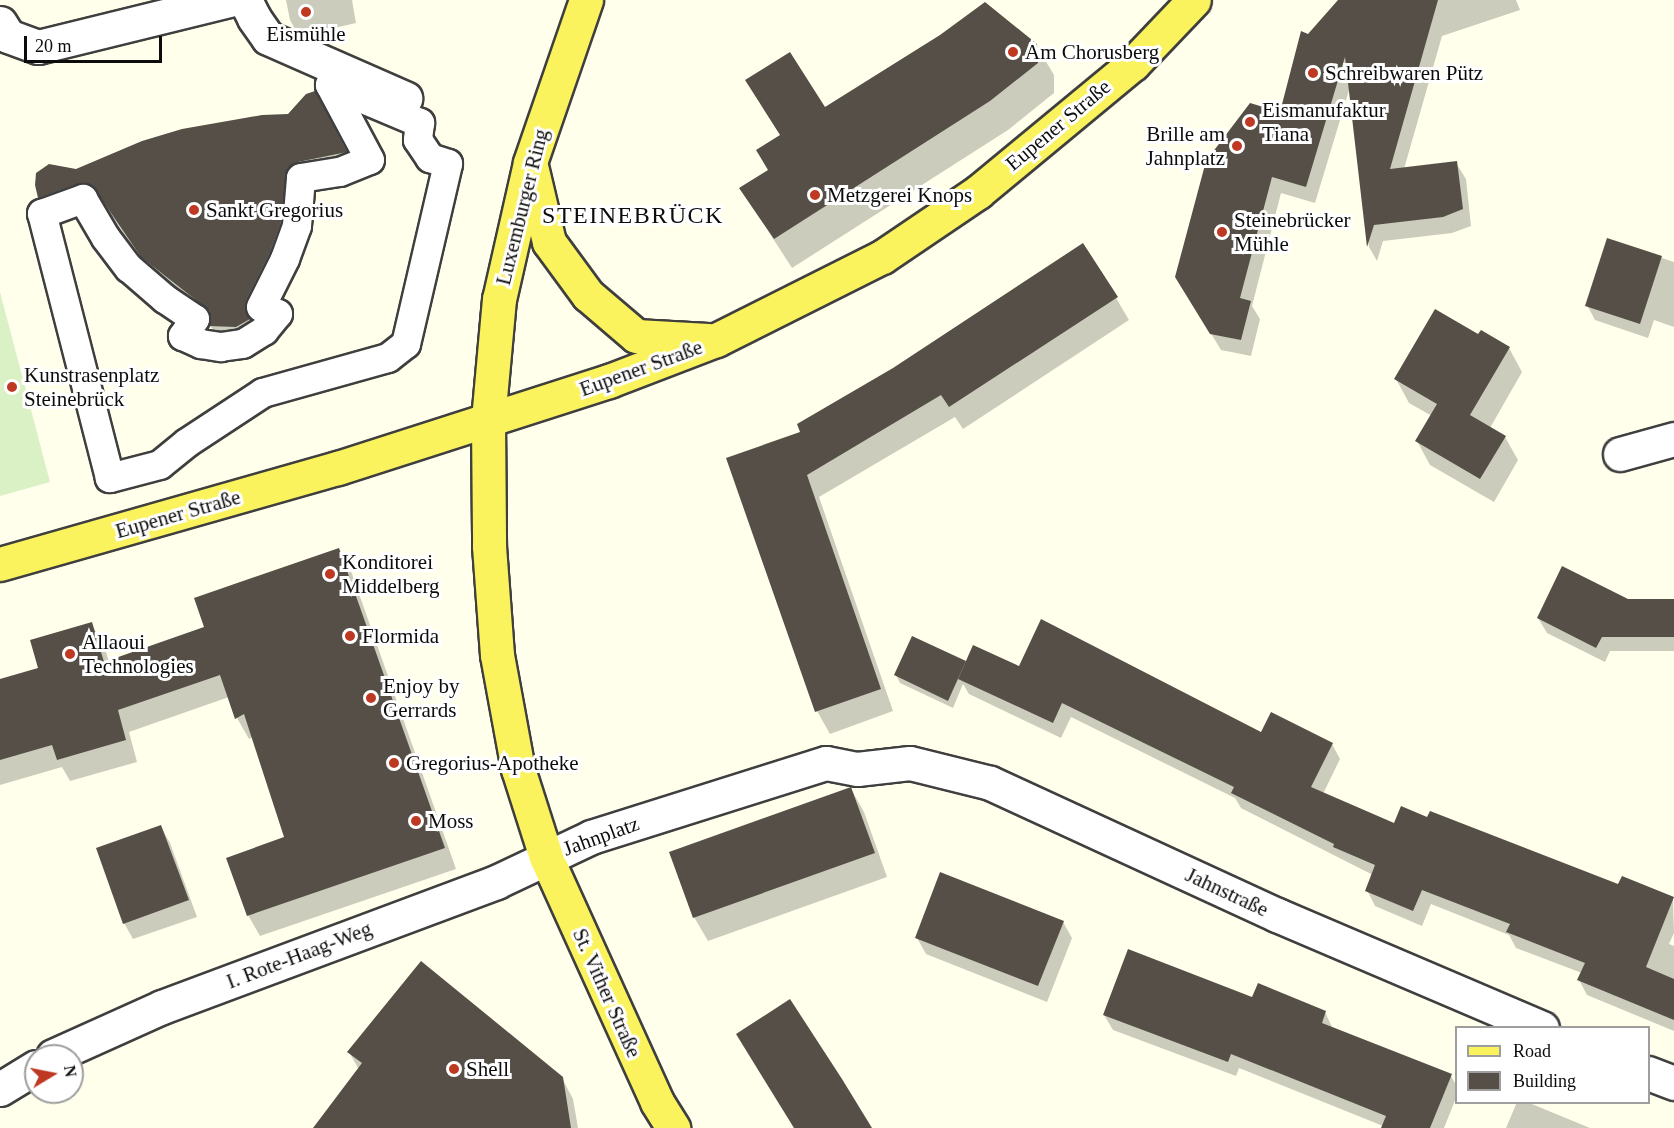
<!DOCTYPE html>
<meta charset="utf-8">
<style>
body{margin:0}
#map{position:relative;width:1674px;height:1128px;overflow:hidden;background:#ffffeb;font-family:"Times New Roman",serif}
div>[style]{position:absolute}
.pitch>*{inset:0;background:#daf1c6}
.shadow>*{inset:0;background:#0003}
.building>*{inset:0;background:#554f48}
.roads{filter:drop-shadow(2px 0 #3f3f3f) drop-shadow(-2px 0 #3f3f3f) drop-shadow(0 2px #3f3f3f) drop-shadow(0 -2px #3f3f3f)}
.pedestrian>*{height:28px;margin:-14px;padding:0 14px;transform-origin:14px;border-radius:14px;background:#fff}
.minor>*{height:33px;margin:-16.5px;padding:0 16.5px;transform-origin:16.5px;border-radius:16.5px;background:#fff}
.primary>*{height:33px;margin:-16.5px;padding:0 16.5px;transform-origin:16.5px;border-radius:16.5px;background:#fbf35e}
.dots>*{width:16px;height:16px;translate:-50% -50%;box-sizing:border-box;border:3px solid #fff;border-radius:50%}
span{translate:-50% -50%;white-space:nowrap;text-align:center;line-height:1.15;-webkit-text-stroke:6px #fff;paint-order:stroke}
.poi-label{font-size:21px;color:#0c0c0c}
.left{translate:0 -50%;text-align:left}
.right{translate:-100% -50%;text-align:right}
.street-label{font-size:21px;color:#0c0c0c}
.quarter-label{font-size:24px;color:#0c0c0c;letter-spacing:1.5px}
.legend{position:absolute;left:1455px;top:1026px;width:195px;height:78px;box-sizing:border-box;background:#fff;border:2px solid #9e9e9e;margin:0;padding:8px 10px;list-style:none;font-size:18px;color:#0c0c0c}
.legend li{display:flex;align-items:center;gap:12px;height:30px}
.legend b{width:30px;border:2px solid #9e9e9e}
.north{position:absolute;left:24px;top:1044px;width:60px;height:60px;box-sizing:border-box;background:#fff;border:2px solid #9e9e9e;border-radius:50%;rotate:80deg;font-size:16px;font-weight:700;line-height:24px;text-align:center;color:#0c0c0c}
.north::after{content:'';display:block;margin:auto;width:21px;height:27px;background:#be3822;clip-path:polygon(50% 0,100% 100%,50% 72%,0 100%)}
.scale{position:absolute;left:24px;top:36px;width:138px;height:27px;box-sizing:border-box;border:3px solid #0c0c0c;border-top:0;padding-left:8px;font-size:18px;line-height:21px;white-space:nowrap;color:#0c0c0c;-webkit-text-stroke:4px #fff;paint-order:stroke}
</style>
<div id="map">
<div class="pitch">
<div style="clip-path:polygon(0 292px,50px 482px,0 496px)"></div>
</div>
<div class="shadow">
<div style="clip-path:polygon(286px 0,352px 0,356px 23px,299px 36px,290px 20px)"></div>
<div style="clip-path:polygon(1340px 0,1516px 0,1520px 10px,1442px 36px,1404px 169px,1456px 163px,1466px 179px,1471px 226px,1452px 233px,1383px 241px,1377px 261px,1369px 247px,1350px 87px,1315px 203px,1281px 193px,1252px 306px,1260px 319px,1251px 356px,1221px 350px,1187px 294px,1281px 114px,1309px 35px)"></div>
<div style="clip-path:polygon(1036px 45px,1054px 75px,1054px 93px,1008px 130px,792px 268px,741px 189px,770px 171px,824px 109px)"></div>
<div style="clip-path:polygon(331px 122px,362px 181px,315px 191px,303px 199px,261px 340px,265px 348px,253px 355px,228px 355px,212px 328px,160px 286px,111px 215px,95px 212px,56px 227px,39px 197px,76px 171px)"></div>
<div style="clip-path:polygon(1608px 240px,1674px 262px,1674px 327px,1654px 320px,1648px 338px,1595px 320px,1587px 305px)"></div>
<div style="clip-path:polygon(1116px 298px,1129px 320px,963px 429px,955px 417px,819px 497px,893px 711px,830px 734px,817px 711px,728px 459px,802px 433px)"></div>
<div style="clip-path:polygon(1479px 336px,1509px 348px,1522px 372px,1490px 428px,1505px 437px,1518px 460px,1494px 502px,1430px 465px,1417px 441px,1432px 416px,1409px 403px,1396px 379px)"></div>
<div style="clip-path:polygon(339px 550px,351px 571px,456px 869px,260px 936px,248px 915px,286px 838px,253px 737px,249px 739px,237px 718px,229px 697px,129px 732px,137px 762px,70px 781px,62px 767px,0 785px,0 680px,40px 669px,91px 624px,104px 645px,109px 662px,206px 628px)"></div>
<div style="clip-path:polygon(1627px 601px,1674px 601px,1674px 651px,1610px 651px,1605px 662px,1547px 633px,1538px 618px)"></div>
<div style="clip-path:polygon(965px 662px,1019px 668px,1262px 734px,1332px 744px,1340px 759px,1323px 794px,1395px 825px,1428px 819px,1619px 886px,1673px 899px,1674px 933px,1669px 944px,1674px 946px,1674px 1031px,1587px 995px,1579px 980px,1582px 973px,1516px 948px,1509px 935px,1431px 904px,1422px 926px,1375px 906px,1367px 890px,1373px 875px,1241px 808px,1235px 798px,1071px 717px,1061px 738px,969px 694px,963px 684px,953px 708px,900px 683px,896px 675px)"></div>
<div style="clip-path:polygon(851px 789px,864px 812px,887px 877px,708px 941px,694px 917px)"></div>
<div style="clip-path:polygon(161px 827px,170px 843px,197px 917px,133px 939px,124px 923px)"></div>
<div style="clip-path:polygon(1063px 922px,1072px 938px,1047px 1002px,926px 954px,917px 938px)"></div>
<div style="clip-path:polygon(1253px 999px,1325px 1012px,1333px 1029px,1451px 1076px,1456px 1085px,1456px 1098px,1444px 1128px,1388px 1128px,1239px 1068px,1236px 1076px,1113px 1030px,1104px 1015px)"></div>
<div style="clip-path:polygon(349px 1052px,562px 1078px,573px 1099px,578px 1128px,325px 1128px,359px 1070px)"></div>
<div style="clip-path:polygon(1517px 1102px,1527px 1102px,1590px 1128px,1506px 1128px)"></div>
</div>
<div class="building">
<div style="clip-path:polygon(1338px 0,1438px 0,1390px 169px,1457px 161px,1463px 209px,1443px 217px,1374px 225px,1367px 247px,1345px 57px,1306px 187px,1272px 177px,1240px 298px,1251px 301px,1241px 340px,1210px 334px,1175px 277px,1206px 161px,1250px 103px,1280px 112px,1301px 31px,1308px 34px)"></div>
<div style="clip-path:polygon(985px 2px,1037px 44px,1038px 63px,990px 101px,774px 239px,739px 188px,768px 170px,756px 150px,780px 135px,745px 80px,790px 52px,825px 107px,940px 35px)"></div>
<div style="clip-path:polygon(315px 91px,347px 152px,298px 162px,287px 169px,281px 222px,270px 252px,246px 300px,245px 309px,250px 319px,236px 327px,209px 326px,210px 311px,141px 257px,92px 185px,77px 184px,38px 198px,35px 185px,36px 173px,49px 164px,76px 169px,142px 141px,182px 129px,262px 115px,288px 114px,306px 94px)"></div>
<div style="clip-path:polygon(1607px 238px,1662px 256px,1640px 324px,1585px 306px)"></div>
<div style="clip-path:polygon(1083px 243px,1118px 297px,949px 407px,941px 395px,807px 475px,881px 689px,815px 712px,726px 458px,800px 432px,797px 424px,893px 368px)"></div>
<div style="clip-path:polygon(1435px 309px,1478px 334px,1481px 330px,1510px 347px,1470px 415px,1506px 436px,1480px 479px,1415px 441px,1437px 404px,1394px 379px)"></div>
<div style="clip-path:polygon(339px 548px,445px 848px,247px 916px,226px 858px,284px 837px,244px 714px,235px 719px,220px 675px,118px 710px,126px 740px,57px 760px,52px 745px,0 760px,0 679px,38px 668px,30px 640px,92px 622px,104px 662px,204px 627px,194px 598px)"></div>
<div style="clip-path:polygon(1562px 566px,1628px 599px,1674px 599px,1674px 637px,1602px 637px,1596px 648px,1537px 618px)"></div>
<div style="clip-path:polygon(1041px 619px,1261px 732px,1271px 712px,1333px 743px,1311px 787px,1394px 823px,1401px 806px,1427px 817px,1430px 811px,1618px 884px,1622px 876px,1674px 897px,1646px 967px,1674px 979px,1674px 1020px,1577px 980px,1585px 963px,1506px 932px,1510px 924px,1422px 890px,1413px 911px,1365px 891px,1375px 865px,1333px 847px,1334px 844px,1231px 793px,1234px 787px,1062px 703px,1053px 723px,958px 679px,973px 645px,1019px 666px)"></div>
<div style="clip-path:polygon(912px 636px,966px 661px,948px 701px,894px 675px)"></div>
<div style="clip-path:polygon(851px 787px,875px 853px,693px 918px,669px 852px)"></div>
<div style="clip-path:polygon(161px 825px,189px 900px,123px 924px,96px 848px)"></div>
<div style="clip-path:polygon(940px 872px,1064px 921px,1038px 986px,915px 938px)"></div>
<div style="clip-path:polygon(1128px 949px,1252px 997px,1258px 983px,1326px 1011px,1322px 1023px,1452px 1074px,1430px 1128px,1381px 1128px,1386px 1116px,1231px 1054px,1228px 1062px,1103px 1015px)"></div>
<div style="clip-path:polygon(421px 961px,563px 1077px,571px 1128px,313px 1128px,362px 1063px,347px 1052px)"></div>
<div style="clip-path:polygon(790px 999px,842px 1079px,872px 1128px,794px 1128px,736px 1034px)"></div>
</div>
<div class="roads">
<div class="pedestrian">
<div style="left:330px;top:85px;width:98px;rotate:22.9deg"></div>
<div style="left:420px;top:123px;width:17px;rotate:97deg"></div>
<div style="left:418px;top:140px;width:22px;rotate:56deg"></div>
<div style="left:430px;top:158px;width:19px;rotate:18deg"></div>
<div style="left:448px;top:164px;width:185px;rotate:103.1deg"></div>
<div style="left:406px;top:344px;width:23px;rotate:142deg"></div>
<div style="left:388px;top:358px;width:130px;rotate:164.4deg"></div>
<div style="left:263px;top:393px;width:91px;rotate:146.7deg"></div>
<div style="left:187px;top:443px;width:35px;rotate:141deg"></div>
<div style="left:160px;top:465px;width:52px;rotate:165.4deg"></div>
<div style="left:110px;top:478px;width:273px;rotate:-104.4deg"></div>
<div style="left:42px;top:214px;width:44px;rotate:-20.1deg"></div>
<div style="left:83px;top:199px;width:45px;rotate:59.5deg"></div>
<div style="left:106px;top:238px;width:38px;rotate:53deg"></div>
<div style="left:129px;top:268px;width:48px;rotate:40.7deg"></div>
<div style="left:165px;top:299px;width:36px;rotate:34deg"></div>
<div style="left:195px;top:319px;width:21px;rotate:125deg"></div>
<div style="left:183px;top:336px;width:20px;rotate:24deg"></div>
<div style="left:201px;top:344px;width:20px;rotate:9deg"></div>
<div style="left:221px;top:347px;width:22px;rotate:-8deg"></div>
<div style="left:243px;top:344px;width:25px;rotate:-32deg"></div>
<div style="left:264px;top:331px;width:22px;rotate:-51deg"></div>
<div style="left:278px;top:314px;width:18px;rotate:-158deg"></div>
<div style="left:261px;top:307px;width:54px;rotate:-63.4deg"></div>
<div style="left:285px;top:259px;width:35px;rotate:-70deg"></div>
<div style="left:297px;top:226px;width:48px;rotate:-85.2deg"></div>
<div style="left:301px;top:178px;width:39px;rotate:-9deg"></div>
<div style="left:340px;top:172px;width:32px;rotate:-22deg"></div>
<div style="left:370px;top:160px;width:85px;rotate:-118.1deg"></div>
</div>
<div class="minor">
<div style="left:245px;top:0;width:20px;rotate:63deg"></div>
<div style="left:254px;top:18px;width:24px;rotate:55deg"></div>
<div style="left:268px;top:38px;width:150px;rotate:23.7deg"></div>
<div style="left:0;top:23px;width:15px;rotate:58deg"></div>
<div style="left:8px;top:36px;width:32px;rotate:20deg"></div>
<div style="left:38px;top:47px;width:197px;rotate:-13.8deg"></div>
<div style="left:1620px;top:454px;width:56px;rotate:-15.5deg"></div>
<div style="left:53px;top:1056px;width:120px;rotate:-24.2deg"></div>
<div style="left:162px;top:1007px;width:357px;rotate:-20.5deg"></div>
<div style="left:496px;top:882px;width:105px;rotate:-25.3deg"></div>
<div style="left:591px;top:837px;width:246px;rotate:-17.5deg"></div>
<div style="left:826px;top:763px;width:32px;rotate:11deg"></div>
<div style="left:857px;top:769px;width:53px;rotate:-6.5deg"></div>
<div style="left:910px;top:763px;width:82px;rotate:14deg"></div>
<div style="left:990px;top:783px;width:316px;rotate:24.7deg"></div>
<div style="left:1277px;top:915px;width:288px;rotate:23.1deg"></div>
<div style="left:1648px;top:1073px;width:28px;rotate:21deg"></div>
<div style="left:0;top:1089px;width:42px;rotate:-31.4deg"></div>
</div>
<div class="primary">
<div style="left:586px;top:0;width:172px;rotate:109deg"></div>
<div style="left:530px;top:163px;width:139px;rotate:102.8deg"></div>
<div style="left:499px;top:299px;width:121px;rotate:95.2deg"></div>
<div style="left:488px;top:420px;width:126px;rotate:89.5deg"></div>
<div style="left:489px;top:546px;width:109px;rotate:85.8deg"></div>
<div style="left:497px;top:655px;width:116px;rotate:79.6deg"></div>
<div style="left:518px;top:769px;width:92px;rotate:72.3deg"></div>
<div style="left:546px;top:857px;width:269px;rotate:65.6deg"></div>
<div style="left:657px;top:1102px;width:31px;rotate:58deg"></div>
<div style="left:532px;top:170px;width:74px;rotate:76.7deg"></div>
<div style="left:549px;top:242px;width:66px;rotate:53.7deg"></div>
<div style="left:588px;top:295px;width:63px;rotate:40.5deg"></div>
<div style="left:636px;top:336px;width:72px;rotate:3.2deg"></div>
<div style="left:0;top:564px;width:351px;rotate:-15.9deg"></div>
<div style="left:338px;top:468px;width:285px;rotate:-17.8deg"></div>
<div style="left:609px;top:381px;width:115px;rotate:-21deg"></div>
<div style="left:716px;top:340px;width:186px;rotate:-26.6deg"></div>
<div style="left:882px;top:257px;width:116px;rotate:-34.1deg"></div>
<div style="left:978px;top:192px;width:201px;rotate:-39.6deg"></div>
<div style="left:1133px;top:64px;width:88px;rotate:-46.4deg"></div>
</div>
</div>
<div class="dots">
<div style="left:306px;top:12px;background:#be3822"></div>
<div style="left:1013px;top:52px;background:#be3822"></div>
<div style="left:1313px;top:73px;background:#be3822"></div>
<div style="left:1250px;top:122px;background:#be3822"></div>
<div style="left:1237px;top:146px;background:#be3822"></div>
<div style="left:815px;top:195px;background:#be3822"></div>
<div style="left:194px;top:210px;background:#be3822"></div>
<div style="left:1222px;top:232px;background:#be3822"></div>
<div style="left:12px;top:387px;background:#be3822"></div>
<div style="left:330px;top:574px;background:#be3822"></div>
<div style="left:350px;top:636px;background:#be3822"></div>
<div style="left:70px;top:654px;background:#be3822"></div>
<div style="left:371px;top:698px;background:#be3822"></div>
<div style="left:394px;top:763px;background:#be3822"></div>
<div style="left:416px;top:821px;background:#be3822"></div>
<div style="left:454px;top:1069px;background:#be3822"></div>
</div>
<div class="poi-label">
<span style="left:306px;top:34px">Eismühle</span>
<span class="left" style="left:1025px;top:52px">Am Chorusberg</span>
<span class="left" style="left:1325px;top:73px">Schreibwaren Pütz</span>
<span class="left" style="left:1262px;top:122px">Eismanufaktur<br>Tiana</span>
<span class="right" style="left:1225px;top:146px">Brille am<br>Jahnplatz</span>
<span class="left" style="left:827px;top:195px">Metzgerei Knops</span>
<span class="left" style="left:206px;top:210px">Sankt Gregorius</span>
<span class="left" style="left:1234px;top:232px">Steinebrücker<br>Mühle</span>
<span class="left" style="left:24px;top:387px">Kunstrasenplatz<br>Steinebrück</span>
<span class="left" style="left:342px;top:574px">Konditorei<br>Middelberg</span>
<span class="left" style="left:362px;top:636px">Flormida</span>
<span class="left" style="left:82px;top:654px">Allaoui<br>Technologies</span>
<span class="left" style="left:383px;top:698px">Enjoy by<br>Gerrards</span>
<span class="left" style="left:406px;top:763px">Gregorius-Apotheke</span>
<span class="left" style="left:428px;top:821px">Moss</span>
<span class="left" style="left:466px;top:1069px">Shell</span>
</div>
<div class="street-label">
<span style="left:1058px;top:125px;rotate:-40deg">Eupener Straße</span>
<span style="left:522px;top:207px;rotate:-76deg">Luxemburger Ring</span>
<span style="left:641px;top:368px;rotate:-20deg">Eupener Straße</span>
<span style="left:178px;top:514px;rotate:-16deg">Eupener Straße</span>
<span style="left:601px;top:836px;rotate:-20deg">Jahnplatz</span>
<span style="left:1227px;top:892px;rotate:25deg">Jahnstraße</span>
<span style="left:299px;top:955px;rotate:-21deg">I. Rote-Haag-Weg</span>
<span style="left:607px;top:993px;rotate:66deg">St. Vither Straße</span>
</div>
<div class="quarter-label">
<span style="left:633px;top:216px">STEINEBRÜCK</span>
</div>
<ul class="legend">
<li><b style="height:8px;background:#fbf35e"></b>Road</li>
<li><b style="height:16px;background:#554f48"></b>Building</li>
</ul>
<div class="north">N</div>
<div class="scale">20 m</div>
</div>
